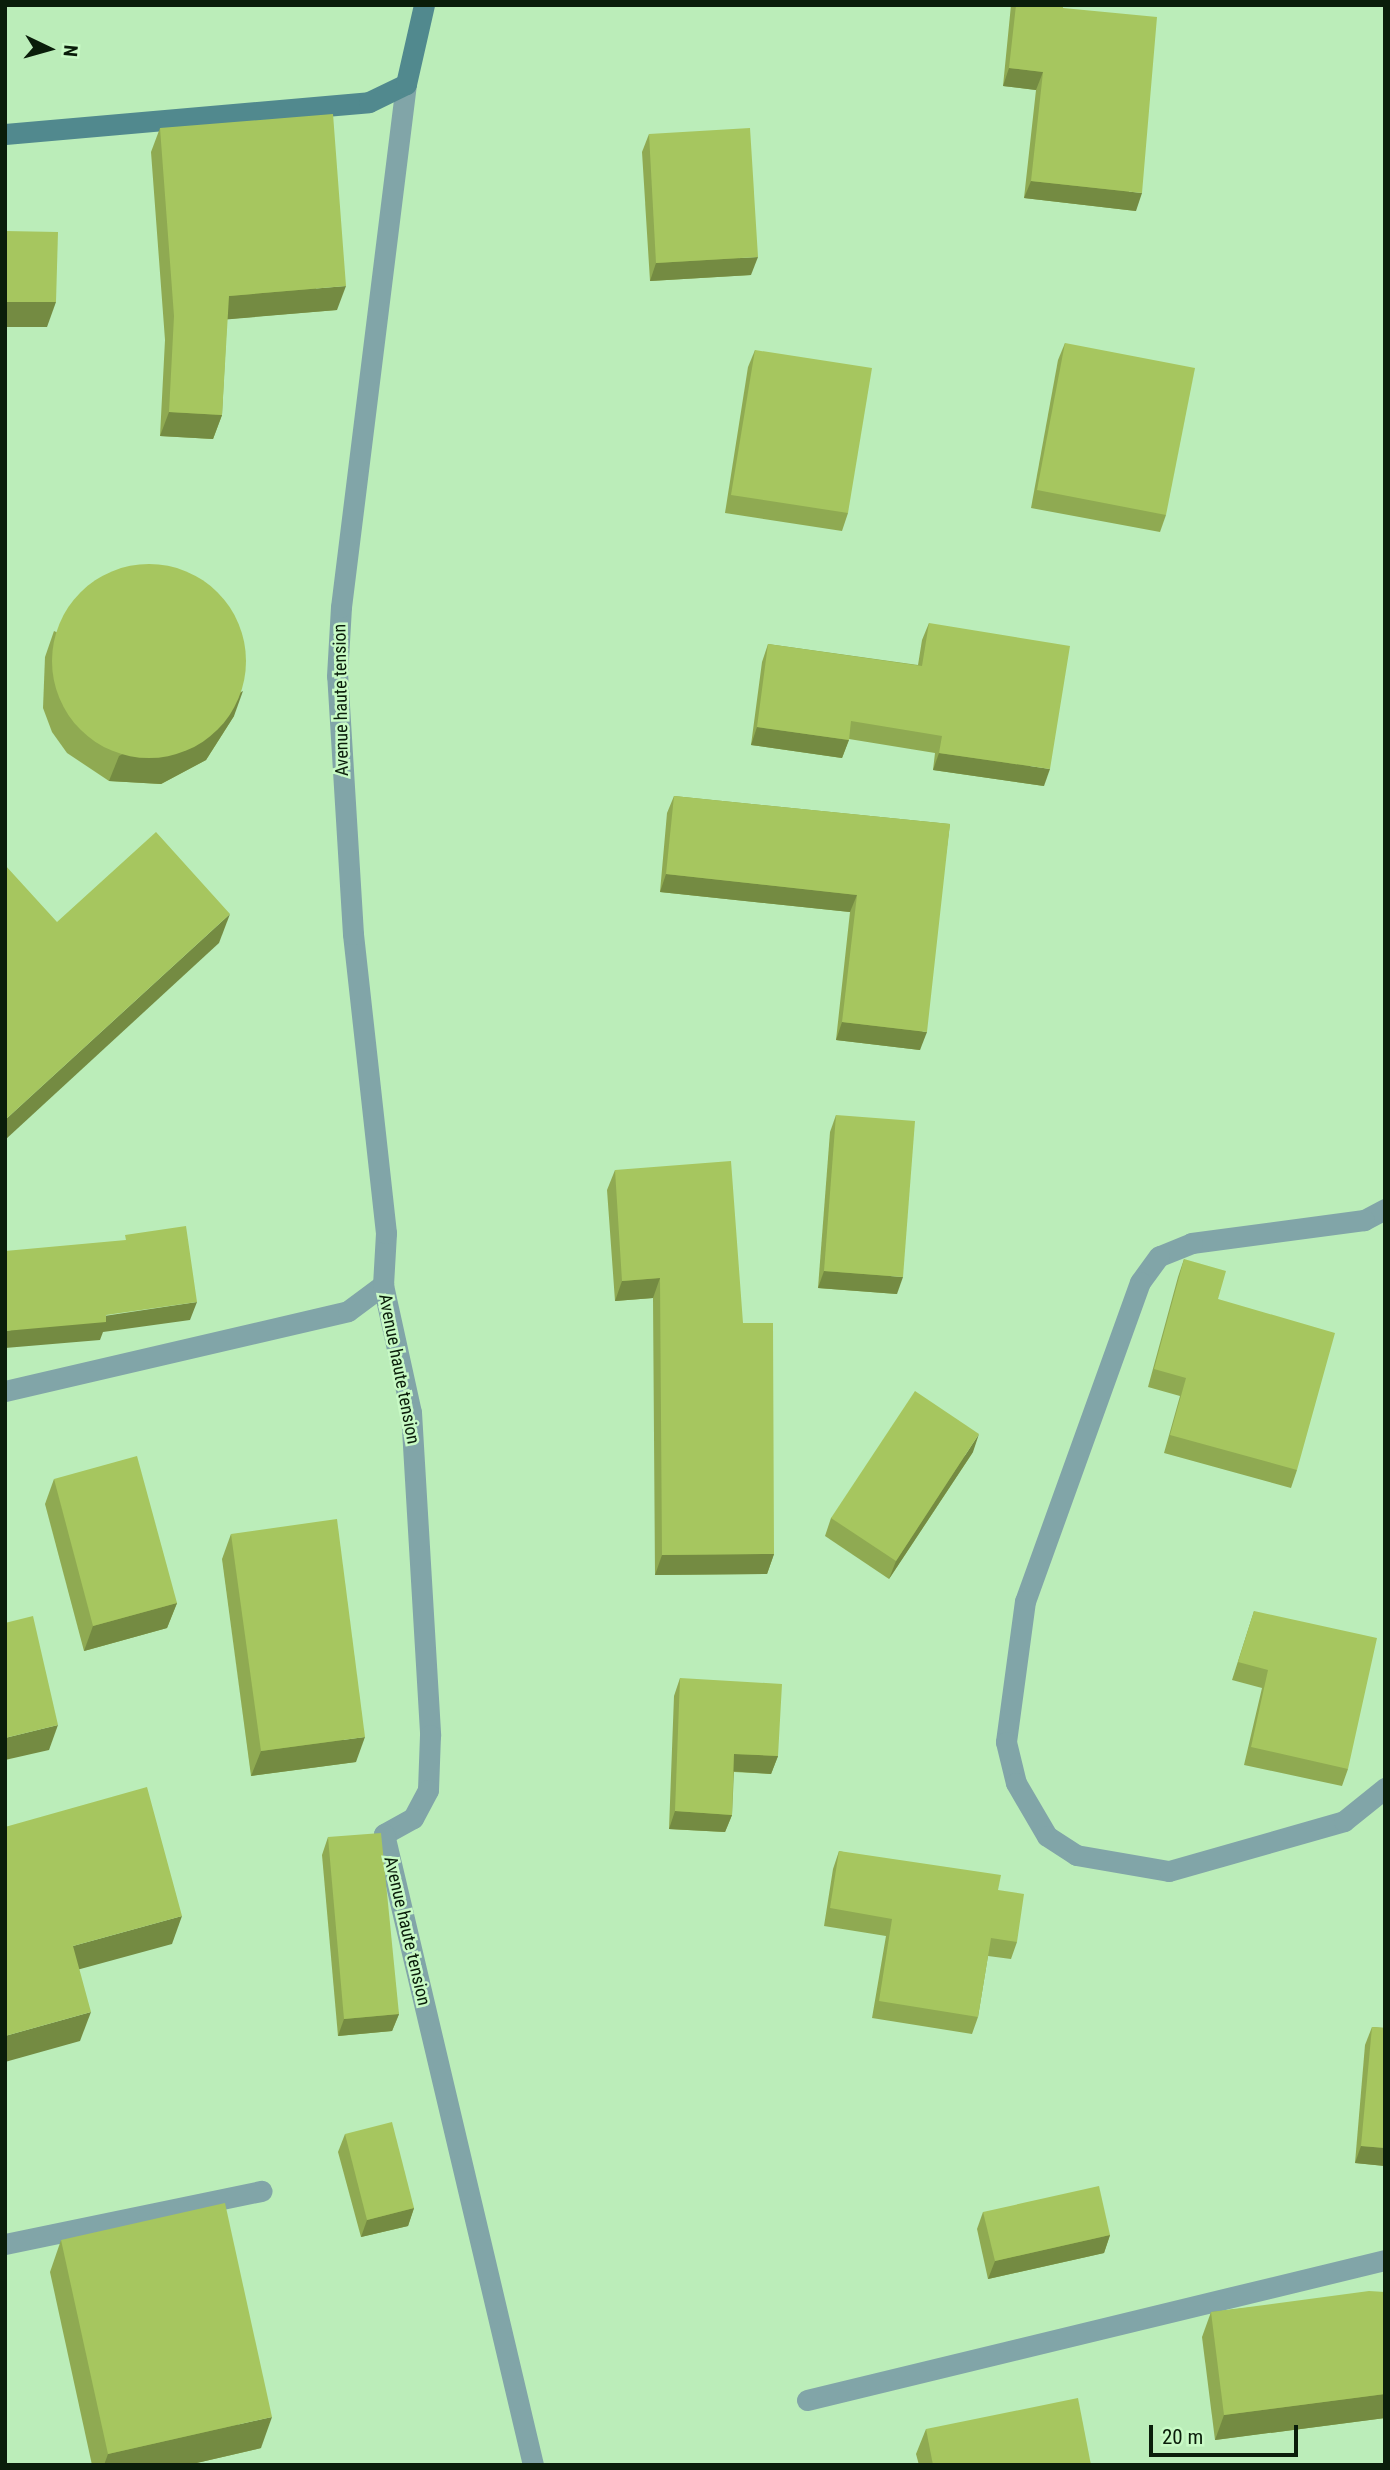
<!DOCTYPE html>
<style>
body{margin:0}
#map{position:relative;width:1390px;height:2470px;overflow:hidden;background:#bbedb9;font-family:"Roboto Condensed",sans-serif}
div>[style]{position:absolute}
.street>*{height:21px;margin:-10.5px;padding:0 10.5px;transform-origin:10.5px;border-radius:10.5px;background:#81a5a8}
.secondary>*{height:21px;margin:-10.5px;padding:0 10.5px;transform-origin:10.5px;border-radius:10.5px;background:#51898e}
.wall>*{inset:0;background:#8faa52}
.shaded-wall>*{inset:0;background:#748b42}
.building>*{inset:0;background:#a6c65f}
.round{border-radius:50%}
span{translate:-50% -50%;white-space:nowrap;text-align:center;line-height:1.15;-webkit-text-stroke:5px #c8fac5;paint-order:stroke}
.street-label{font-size:18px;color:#0a1d0a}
.frame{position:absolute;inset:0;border:7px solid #0a1d0a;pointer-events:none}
.north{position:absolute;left:14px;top:14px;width:70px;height:70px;-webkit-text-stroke:5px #c8fac5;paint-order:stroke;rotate:95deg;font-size:19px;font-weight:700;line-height:28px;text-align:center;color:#0a1d0a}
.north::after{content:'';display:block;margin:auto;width:24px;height:32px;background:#0a1d0a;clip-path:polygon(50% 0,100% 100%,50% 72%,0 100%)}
.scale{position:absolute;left:1149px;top:2425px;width:149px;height:32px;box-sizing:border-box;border:4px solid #0a1d0a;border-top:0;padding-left:9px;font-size:21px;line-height:24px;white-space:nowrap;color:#0a1d0a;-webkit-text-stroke:5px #c8fac5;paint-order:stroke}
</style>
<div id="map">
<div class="street">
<div style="left:1385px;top:1209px;width:24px;rotate:152deg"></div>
<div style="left:1364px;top:1220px;width:174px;rotate:172.4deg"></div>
<div style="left:1192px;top:1243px;width:35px;rotate:158deg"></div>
<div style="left:1159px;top:1256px;width:32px;rotate:126deg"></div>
<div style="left:1140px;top:1282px;width:339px;rotate:109.8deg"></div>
<div style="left:1025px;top:1601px;width:142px;rotate:97.7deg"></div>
<div style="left:1006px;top:1742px;width:42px;rotate:76.3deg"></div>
<div style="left:1016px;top:1783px;width:61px;rotate:59.7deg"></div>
<div style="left:1047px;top:1836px;width:35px;rotate:33deg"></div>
<div style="left:1076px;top:1855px;width:94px;rotate:9.8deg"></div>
<div style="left:1169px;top:1871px;width:182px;rotate:-15.9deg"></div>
<div style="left:1344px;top:1821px;width:53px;rotate:-38.8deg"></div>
<div style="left:383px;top:1285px;width:130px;rotate:77.6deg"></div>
<div style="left:411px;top:1412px;width:324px;rotate:86.6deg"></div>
<div style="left:430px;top:1735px;width:55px;rotate:92.1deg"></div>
<div style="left:428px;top:1790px;width:32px;rotate:118deg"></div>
<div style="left:413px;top:1818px;width:33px;rotate:151deg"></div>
<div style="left:384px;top:1834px;width:648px;rotate:76.71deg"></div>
<div style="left:5px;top:1391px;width:352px;rotate:-13.1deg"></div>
<div style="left:348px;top:1311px;width:44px;rotate:-36.6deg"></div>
<div style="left:383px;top:1285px;width:52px;rotate:-86.7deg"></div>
<div style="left:386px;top:1233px;width:301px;rotate:-96.3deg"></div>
<div style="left:353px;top:934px;width:258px;rotate:-93.5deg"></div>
<div style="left:337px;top:676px;width:69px;rotate:-86.7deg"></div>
<div style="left:341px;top:607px;width:527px;rotate:-82.92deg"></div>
<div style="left:5px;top:2244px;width:262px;rotate:-11.7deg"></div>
<div style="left:807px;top:2400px;width:595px;rotate:-13.62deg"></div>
</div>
<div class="secondary">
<div style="left:5px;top:134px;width:365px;rotate:-5deg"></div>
<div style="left:369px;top:102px;width:41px;rotate:-25.9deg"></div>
<div style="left:406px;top:84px;width:81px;rotate:-77.2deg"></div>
</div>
<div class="wall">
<div style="clip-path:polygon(1011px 5px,1063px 5px,1063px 8px,1136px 211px,1024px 198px,1036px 90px,1003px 86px)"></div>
<div style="clip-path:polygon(160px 128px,337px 310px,227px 319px,222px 415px,213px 439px,160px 436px,165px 340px,151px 152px)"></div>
<div style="clip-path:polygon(649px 134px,751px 275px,650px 281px,642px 152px)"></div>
<div style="clip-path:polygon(1065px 343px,1166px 515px,1160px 532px,1031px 508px,1058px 360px)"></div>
<div style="clip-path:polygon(755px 350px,848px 513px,842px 531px,725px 513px,748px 367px)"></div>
<div style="clip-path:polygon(929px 623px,1044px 786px,933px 770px,935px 753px,849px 739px,842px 758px,751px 745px,762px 662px,768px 644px,918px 665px,922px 640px)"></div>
<div style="clip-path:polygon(54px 631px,234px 716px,206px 760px,161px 784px,109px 781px,67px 753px,52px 732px,43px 708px,45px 657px)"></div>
<div style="clip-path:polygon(674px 796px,950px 824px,920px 1050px,836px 1040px,850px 912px,660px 892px,667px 813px)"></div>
<div style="clip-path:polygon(836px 1115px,897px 1294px,818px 1288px,830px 1132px)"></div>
<div style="clip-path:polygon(615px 1170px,743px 1323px,774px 1554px,767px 1574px,655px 1575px,653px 1298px,615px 1301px,607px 1190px)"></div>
<div style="clip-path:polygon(1184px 1259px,1218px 1299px,1297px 1470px,1291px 1488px,1164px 1453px,1180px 1396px,1148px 1387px,1178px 1277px)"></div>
<div style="clip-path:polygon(973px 1452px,889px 1579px,825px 1536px,831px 1518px)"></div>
<div style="clip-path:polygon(54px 1479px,177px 1603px,167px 1628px,84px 1651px,45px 1504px)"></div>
<div style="clip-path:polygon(231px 1534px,356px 1762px,251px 1776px,222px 1559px)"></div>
<div style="clip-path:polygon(1254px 1611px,1348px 1769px,1342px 1786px,1244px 1765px,1262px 1688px,1232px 1680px)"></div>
<div style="clip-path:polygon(680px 1678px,778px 1756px,771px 1774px,734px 1772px,732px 1815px,725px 1832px,669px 1829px,674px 1696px)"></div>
<div style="clip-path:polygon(328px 1837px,399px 2014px,392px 2031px,338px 2036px,322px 1855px)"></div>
<div style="clip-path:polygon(839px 1851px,998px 1890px,1017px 1942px,1011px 1959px,988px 1956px,978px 2017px,972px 2034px,872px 2018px,886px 1936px,824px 1926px,833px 1869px)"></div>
<div style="clip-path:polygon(1372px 2027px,1385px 2028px,1385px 2166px,1355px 2163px,1365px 2045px)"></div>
<div style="clip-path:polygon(345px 2134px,414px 2208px,408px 2226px,361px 2237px,338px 2152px)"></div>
<div style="clip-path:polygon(983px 2212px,1110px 2235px,1104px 2253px,988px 2279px,977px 2229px)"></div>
<div style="clip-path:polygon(61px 2240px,261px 2448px,188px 2465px,92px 2465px,50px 2272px)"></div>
<div style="clip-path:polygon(1385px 2292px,1385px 2418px,1215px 2440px,1202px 2337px,1211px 2312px)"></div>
<div style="clip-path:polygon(926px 2429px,1091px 2465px,919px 2465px,916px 2454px)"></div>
</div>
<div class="shaded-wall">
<div style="clip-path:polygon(1009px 68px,1043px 72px,1036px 90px,1003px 86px)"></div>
<div style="clip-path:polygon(1031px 181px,1142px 193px,1136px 211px,1024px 198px)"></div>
<div style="clip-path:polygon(758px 257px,751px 275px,650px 281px,656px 263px)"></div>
<div style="clip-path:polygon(346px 286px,337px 310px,220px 320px,229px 296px)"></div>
<div style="clip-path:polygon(5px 302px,56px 302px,47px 327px,5px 327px)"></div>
<div style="clip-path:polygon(169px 412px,222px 415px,213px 439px,160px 436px)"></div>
<div style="clip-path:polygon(243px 691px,234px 716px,206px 760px,161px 784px,109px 781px,119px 756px)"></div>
<div style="clip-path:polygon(757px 727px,849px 740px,842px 758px,751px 745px)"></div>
<div style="clip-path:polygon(939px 753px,1050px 769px,1044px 786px,933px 770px)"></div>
<div style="clip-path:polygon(666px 874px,857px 895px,850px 912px,660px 892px)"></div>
<div style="clip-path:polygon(230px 914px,219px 943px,5px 1140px,5px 1120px)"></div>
<div style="clip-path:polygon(842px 1022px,927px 1032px,920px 1050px,836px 1040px)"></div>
<div style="clip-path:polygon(824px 1271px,903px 1277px,897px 1294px,818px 1288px)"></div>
<div style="clip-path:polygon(660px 1278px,653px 1298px,615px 1301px,622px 1281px)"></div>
<div style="clip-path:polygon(197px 1302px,190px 1320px,103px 1332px,100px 1340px,5px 1348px,5px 1331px)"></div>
<div style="clip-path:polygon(979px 1434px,973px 1452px,889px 1579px,896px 1561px)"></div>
<div style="clip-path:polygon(774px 1554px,767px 1574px,655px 1575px,662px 1555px)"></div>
<div style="clip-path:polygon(177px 1603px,167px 1628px,84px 1651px,93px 1626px)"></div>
<div style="clip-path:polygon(58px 1725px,49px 1750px,5px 1760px,5px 1738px)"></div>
<div style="clip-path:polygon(365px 1737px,356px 1762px,251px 1776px,261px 1751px)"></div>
<div style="clip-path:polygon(734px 1754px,778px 1756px,771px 1774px,728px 1771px)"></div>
<div style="clip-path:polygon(675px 1811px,732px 1815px,725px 1832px,669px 1829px)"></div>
<div style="clip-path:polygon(182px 1916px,172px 1944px,62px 1974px,73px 1946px)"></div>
<div style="clip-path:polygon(91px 2012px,80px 2041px,5px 2062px,5px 2036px)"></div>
<div style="clip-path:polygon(399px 2014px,392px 2031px,338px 2036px,344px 2019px)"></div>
<div style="clip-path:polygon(1361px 2146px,1385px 2148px,1385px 2166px,1355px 2163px)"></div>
<div style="clip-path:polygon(414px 2208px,408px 2226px,361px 2237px,367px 2220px)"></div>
<div style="clip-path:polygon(1110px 2235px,1104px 2253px,988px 2279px,995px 2261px)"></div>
<div style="clip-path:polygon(1385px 2394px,1385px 2418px,1215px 2440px,1224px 2415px)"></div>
<div style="clip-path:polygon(272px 2417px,261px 2448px,188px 2465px,104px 2465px,108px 2454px)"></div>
</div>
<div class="building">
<div style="clip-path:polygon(1016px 5px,1063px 5px,1063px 8px,1157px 17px,1142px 193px,1031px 181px,1043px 72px,1009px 68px)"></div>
<div style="clip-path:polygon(333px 114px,346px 286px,229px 296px,222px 415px,169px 412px,174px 316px,160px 128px)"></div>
<div style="clip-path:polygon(750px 128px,758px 257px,656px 263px,649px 134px)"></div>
<div style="clip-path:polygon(5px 231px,58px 232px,56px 302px,5px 302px)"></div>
<div style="clip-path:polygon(1065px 343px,1195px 368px,1166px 515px,1037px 490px)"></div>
<div style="clip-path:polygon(755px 350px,872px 368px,848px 513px,731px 495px)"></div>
<div class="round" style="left:52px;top:564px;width:194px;height:194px"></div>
<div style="clip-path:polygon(929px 623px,1070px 646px,1050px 769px,939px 753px,942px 736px,851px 721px,849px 740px,757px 727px,768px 644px,922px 666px)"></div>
<div style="clip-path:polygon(674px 796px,950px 824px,927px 1032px,842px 1022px,857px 895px,666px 874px)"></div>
<div style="clip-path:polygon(156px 832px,230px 914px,5px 1120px,5px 865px,57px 922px)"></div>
<div style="clip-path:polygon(836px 1115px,915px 1121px,903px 1277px,824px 1271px)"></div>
<div style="clip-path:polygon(731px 1161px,743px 1323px,773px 1323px,774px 1554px,662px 1555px,660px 1278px,622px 1281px,615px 1170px)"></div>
<div style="clip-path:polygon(186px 1226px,197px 1302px,106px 1315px,106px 1322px,5px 1331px,5px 1251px,126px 1240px,125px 1235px)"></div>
<div style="clip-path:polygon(1184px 1259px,1226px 1271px,1218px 1299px,1335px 1333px,1297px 1470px,1170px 1435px,1186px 1378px,1154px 1369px)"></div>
<div style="clip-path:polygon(915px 1391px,979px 1434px,896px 1561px,831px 1518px)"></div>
<div style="clip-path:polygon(137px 1456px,177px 1603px,93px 1626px,54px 1479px)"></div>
<div style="clip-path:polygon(337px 1519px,365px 1737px,261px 1751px,231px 1534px)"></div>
<div style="clip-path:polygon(1254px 1611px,1377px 1638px,1348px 1769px,1251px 1747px,1268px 1670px,1238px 1662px)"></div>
<div style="clip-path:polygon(33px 1616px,58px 1725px,5px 1738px,5px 1623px)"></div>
<div style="clip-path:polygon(680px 1678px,782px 1684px,778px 1756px,734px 1754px,732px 1815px,675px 1811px)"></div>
<div style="clip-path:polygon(147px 1787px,182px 1916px,73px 1946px,91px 2012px,5px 2036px,5px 1827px)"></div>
<div style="clip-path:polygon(381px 1833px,399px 2014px,344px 2019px,328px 1837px)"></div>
<div style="clip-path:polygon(839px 1851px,1001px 1875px,998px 1890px,1024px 1894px,1017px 1942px,991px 1938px,978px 2017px,879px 2001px,892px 1919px,830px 1908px)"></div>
<div style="clip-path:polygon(1372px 2027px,1385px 2028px,1385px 2148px,1361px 2146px)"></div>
<div style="clip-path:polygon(392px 2122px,414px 2208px,367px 2220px,345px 2134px)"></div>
<div style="clip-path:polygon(1099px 2186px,1110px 2235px,995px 2261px,983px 2212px)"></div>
<div style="clip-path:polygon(225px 2203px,272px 2417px,108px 2454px,61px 2240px)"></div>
<div style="clip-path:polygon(1369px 2291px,1385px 2292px,1385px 2394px,1224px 2415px,1211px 2312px)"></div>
<div style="clip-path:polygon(1078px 2398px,1091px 2465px,933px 2465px,926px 2429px)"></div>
</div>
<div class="street-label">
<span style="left:341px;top:700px;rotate:-91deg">Avenue haute tension</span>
<span style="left:399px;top:1369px;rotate:79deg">Avenue haute tension</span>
<span style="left:407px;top:1931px;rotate:77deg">Avenue haute tension</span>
</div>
<div class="frame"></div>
<div class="north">N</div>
<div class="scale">20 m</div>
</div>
